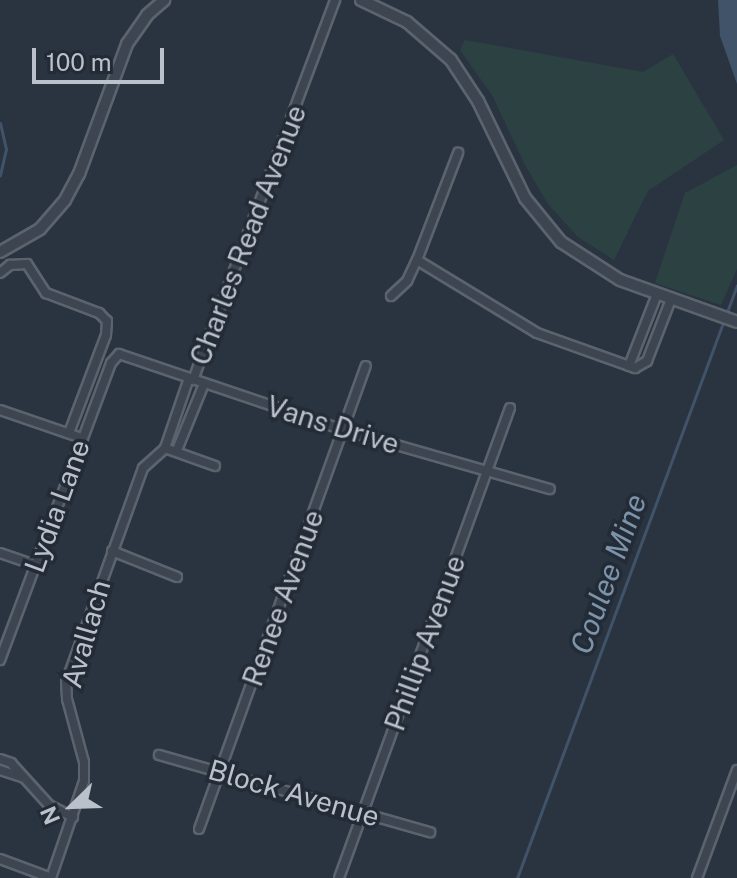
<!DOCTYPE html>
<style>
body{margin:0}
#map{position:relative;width:737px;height:878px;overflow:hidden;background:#293440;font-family:"Public Sans",sans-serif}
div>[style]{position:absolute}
.green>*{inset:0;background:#2c4242}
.water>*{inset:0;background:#405368}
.stream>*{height:3px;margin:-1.5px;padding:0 1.5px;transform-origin:1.5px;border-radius:1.5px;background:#405368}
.roads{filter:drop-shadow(2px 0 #5b646e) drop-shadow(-2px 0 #5b646e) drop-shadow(0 2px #5b646e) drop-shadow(0 -2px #5b646e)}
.minor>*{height:8px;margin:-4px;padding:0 4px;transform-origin:4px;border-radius:4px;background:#3d4650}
.tertiary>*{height:10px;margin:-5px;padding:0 5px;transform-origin:5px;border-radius:5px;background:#3d4650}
span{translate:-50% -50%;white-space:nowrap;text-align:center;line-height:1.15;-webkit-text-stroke:7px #222b36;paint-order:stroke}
.street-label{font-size:28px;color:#bac1ca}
.water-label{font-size:30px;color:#7d93aa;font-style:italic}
.north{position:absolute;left:32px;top:766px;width:80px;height:80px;-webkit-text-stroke:6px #222b36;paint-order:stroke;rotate:247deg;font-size:22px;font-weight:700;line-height:32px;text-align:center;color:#bac1ca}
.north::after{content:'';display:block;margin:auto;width:28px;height:36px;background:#bac1ca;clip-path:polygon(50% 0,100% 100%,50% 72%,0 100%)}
.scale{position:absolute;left:32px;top:48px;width:132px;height:36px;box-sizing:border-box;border:4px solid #bac1ca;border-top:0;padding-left:10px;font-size:24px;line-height:28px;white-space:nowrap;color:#bac1ca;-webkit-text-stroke:6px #222b36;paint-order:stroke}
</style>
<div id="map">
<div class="green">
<div style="clip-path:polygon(465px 40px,643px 72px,673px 54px,724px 140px,648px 191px,614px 260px,578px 237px,548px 204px,525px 165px,492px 95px,460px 50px)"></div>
<div style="clip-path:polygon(737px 165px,737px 269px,721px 305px,655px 283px,685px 193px)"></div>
</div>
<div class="water">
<div style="clip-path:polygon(718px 0,737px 0,737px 84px,720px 36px)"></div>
</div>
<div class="stream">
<div style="left:0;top:123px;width:27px;rotate:77deg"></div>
<div style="left:6px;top:149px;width:27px;rotate:103deg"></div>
<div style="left:517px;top:878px;width:632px;rotate:-69.65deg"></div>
</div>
<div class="roads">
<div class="minor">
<div style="left:417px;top:260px;width:140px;rotate:31.3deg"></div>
<div style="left:537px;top:333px;width:104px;rotate:19.7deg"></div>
<div style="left:635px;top:368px;width:14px;rotate:-30deg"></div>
<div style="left:647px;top:361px;width:66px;rotate:-68.8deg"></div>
<div style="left:0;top:273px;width:13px;rotate:-39deg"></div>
<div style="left:10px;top:265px;width:17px;rotate:-3deg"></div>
<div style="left:27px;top:264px;width:35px;rotate:57deg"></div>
<div style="left:46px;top:293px;width:57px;rotate:20.7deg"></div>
<div style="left:99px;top:313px;width:11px;rotate:45deg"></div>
<div style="left:107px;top:321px;width:14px;rotate:94deg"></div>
<div style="left:106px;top:335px;width:105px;rotate:110.7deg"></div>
<div style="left:391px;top:296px;width:22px;rotate:-43deg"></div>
<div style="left:407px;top:281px;width:23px;rotate:-65deg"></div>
<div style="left:417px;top:260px;width:115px;rotate:-69deg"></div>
<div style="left:629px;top:366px;width:77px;rotate:-68.7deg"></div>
<div style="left:193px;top:380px;width:406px;rotate:-69.5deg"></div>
<div style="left:0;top:410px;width:87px;rotate:18.9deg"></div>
<div style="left:165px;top:448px;width:74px;rotate:-71.1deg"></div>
<div style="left:177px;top:450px;width:71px;rotate:-67.8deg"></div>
<div style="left:112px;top:551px;width:70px;rotate:21.8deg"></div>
<div style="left:0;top:553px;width:37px;rotate:19deg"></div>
<div style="left:0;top:660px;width:317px;rotate:-69.5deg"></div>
<div style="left:111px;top:363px;width:12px;rotate:-48deg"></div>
<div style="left:119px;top:354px;width:237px;rotate:18.7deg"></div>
<div style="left:344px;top:430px;width:214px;rotate:16deg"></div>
<div style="left:159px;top:755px;width:282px;rotate:15.9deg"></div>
<div style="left:0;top:759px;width:12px;rotate:20deg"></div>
<div style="left:11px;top:763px;width:57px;rotate:47.9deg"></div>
<div style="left:49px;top:805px;width:27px;rotate:27deg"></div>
<div style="left:0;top:770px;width:25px;rotate:18deg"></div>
<div style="left:199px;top:829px;width:492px;rotate:-70.2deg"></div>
<div style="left:0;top:859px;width:54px;rotate:20.4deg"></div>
<div style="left:51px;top:878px;width:102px;rotate:-71.2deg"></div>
<div style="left:84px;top:781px;width:19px;rotate:-90deg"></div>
<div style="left:84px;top:762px;width:65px;rotate:-105.1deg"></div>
<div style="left:67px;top:699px;width:17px;rotate:-93deg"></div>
<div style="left:66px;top:682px;width:227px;rotate:-70.2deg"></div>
<div style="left:143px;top:468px;width:30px;rotate:-42deg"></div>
<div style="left:165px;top:448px;width:53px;rotate:19.8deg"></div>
<div style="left:339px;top:878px;width:500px;rotate:-70.01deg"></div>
<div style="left:697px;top:878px;width:115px;rotate:-69.7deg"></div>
</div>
<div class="tertiary">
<div style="left:361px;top:0;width:51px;rotate:25.6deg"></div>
<div style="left:407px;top:22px;width:58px;rotate:40.8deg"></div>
<div style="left:451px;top:60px;width:49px;rotate:56.6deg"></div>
<div style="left:478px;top:101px;width:108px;rotate:64.1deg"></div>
<div style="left:525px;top:198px;width:57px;rotate:50.7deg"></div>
<div style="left:561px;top:242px;width:70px;rotate:32.8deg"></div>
<div style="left:620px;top:280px;width:124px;rotate:19.7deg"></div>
<div style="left:0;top:252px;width:46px;rotate:-29.9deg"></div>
<div style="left:40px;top:229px;width:38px;rotate:-49deg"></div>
<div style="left:65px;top:200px;width:30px;rotate:-62deg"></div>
<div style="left:79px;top:174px;width:139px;rotate:-69.7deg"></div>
<div style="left:127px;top:44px;width:35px;rotate:-55deg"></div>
<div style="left:147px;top:15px;width:23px;rotate:-41deg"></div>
</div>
</div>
<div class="street-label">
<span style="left:248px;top:235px;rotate:-69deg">Charles Read Avenue</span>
<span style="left:333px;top:425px;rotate:17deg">Vans Drive</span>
<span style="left:57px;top:506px;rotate:-70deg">Lydia Lane</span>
<span style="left:283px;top:598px;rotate:-70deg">Renee Avenue</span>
<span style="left:86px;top:634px;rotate:-74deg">Avallach</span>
<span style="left:425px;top:643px;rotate:-70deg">Phillip Avenue</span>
<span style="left:294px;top:793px;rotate:16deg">Block Avenue</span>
</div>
<div class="water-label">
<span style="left:608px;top:574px;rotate:-70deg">Coulee Mine</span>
</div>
<div class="north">N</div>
<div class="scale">100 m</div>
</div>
